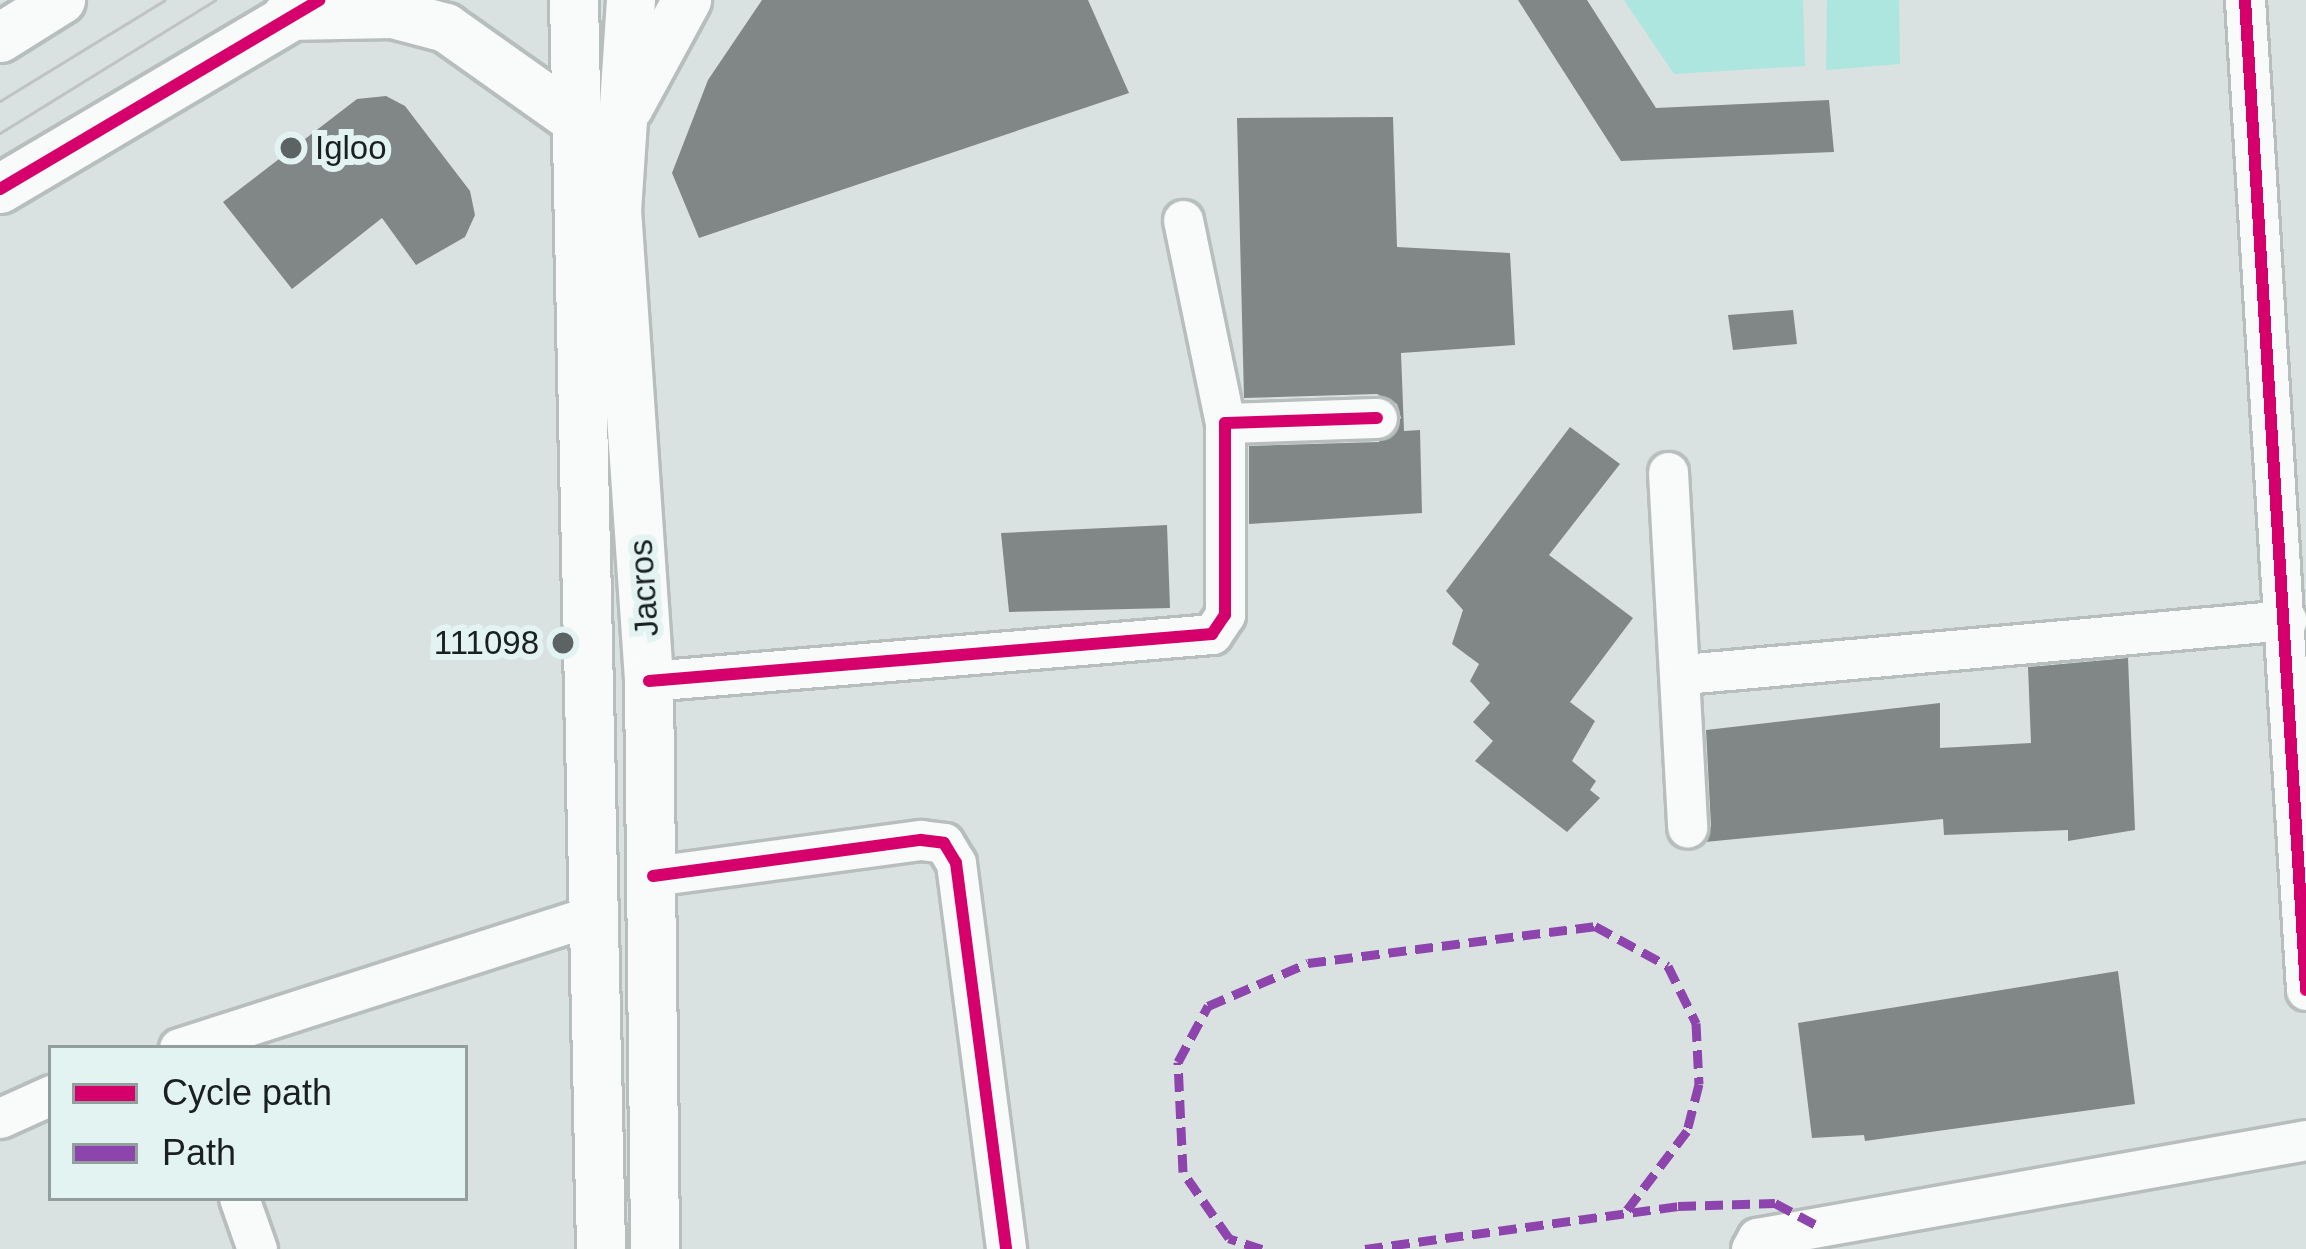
<!DOCTYPE html>
<style>
body{margin:0}
#map{position:relative;width:2306px;height:1249px;overflow:hidden;background:#d9e2e1;font-family:Arial,sans-serif}
div>[style]{position:absolute}
.green>*{inset:0;background:#ade6df}
.building>*{inset:0;background:#818787}
.roads{filter:drop-shadow(3px 0 #b7bebd) drop-shadow(-3px 0 #b7bebd) drop-shadow(0 3px #b7bebd) drop-shadow(0 -3px #b7bebd)}
.minor>*{height:39px;margin:-19.5px;padding:0 19.5px;transform-origin:19.5px;border-radius:19.5px;background:#f9fbfa}
.major>*{height:48px;margin:-24px;padding:0 24px;transform-origin:24px;border-radius:24px;background:#f9fbfa}
.tram>*{height:3px;margin:-1.5px;padding:0 1.5px;transform-origin:1.5px;border-radius:1.5px;background:#c0c3c2}
.quiet>*{height:9px;margin-top:-4.5px;transform-origin:0;background:repeating-linear-gradient(90deg,#8e44ad 0 18px,transparent 0 27px)}
.cycleway>*{height:12px;margin:-6px;padding:0 6px;transform-origin:6px;border-radius:6px;background:#d6006c}
.dots>*{width:33px;height:33px;translate:-50% -50%;box-sizing:border-box;border:6px solid #e2f3f1;border-radius:50%}
span{translate:-50% -50%;white-space:nowrap;text-align:center;line-height:1.15;-webkit-text-stroke:12px #e2f3f1;paint-order:stroke}
.poi-label{font-size:33px;color:#19201f}
.left{translate:0 -50%;text-align:left}
.right{translate:-100% -50%;text-align:right}
.street-label{font-size:33px;color:#19201f}
.legend{position:absolute;left:48px;top:1045px;width:420px;height:156px;box-sizing:border-box;background:#e2f3f1;border:3px solid #929f9d;margin:0;padding:15px 21px;list-style:none;font-size:36px;color:#19201f}
.legend li{display:flex;align-items:center;gap:24px;height:60px}
.legend b{width:60px;border:3px solid #929f9d}
</style>
<div id="map">
<div class="green">
<div style="clip-path:polygon(1624px 0,1803px 0,1805px 66px,1674px 74px)"></div>
<div style="clip-path:polygon(1827px 0,1899px 0,1900px 64px,1826px 70px)"></div>
</div>
<div class="building">
<div style="clip-path:polygon(762px 0,1088px 0,1129px 93px,699px 238px,672px 173px,708px 80px)"></div>
<div style="clip-path:polygon(1518px 0,1587px 0,1656px 108px,1829px 100px,1834px 152px,1621px 161px)"></div>
<div style="clip-path:polygon(386px 96px,405px 106px,470px 191px,475px 215px,465px 237px,416px 265px,382px 218px,292px 289px,223px 202px,357px 99px)"></div>
<div style="clip-path:polygon(1393px 117px,1397px 247px,1510px 253px,1515px 345px,1401px 353px,1404px 431px,1420px 430px,1422px 513px,1249px 524px,1249px 446px,1379px 442px,1401px 418px,1397px 404px,1377px 394px,1244px 398px,1237px 118px)"></div>
<div style="clip-path:polygon(1793px 310px,1797px 344px,1733px 350px,1728px 315px)"></div>
<div style="clip-path:polygon(1570px 427px,1620px 464px,1549px 555px,1633px 618px,1570px 702px,1595px 721px,1572px 761px,1596px 781px,1590px 790px,1600px 798px,1567px 832px,1475px 761px,1493px 741px,1473px 722px,1490px 703px,1470px 681px,1479px 664px,1452px 644px,1463px 610px,1446px 591px)"></div>
<div style="clip-path:polygon(1167px 525px,1170px 608px,1009px 612px,1001px 533px)"></div>
<div style="clip-path:polygon(2128px 658px,2135px 830px,2068px 841px,2068px 830px,1944px 835px,1943px 819px,1705px 842px,1711px 826px,1706px 730px,1940px 703px,1940px 748px,2031px 743px,2028px 667px)"></div>
<div style="clip-path:polygon(2118px 971px,2135px 1104px,1865px 1141px,1864px 1135px,1812px 1138px,1798px 1023px)"></div>
</div>
<div class="roads">
<div class="minor">
<div style="left:2245px;top:0;width:992px;rotate:86.47deg"></div>
<div style="left:1183px;top:220px;width:207px;rotate:78.3deg"></div>
<div style="left:1668px;top:472px;width:356px;rotate:86.9deg"></div>
<div style="left:1684px;top:674px;width:605px;rotate:-5.12deg"></div>
<div style="left:649px;top:681px;width:565px;rotate:-4.77deg"></div>
<div style="left:1212px;top:634px;width:23px;rotate:-56deg"></div>
<div style="left:1225px;top:615px;width:192px;rotate:-90deg"></div>
<div style="left:1225px;top:423px;width:152px;rotate:-1.9deg"></div>
<div style="left:653px;top:876px;width:270px;rotate:-7.7deg"></div>
<div style="left:921px;top:840px;width:23px;rotate:7deg"></div>
<div style="left:944px;top:843px;width:23px;rotate:59deg"></div>
<div style="left:956px;top:863px;width:389px;rotate:82.6deg"></div>
<div style="left:179px;top:1048px;width:439px;rotate:-17.8deg"></div>
<div style="left:0;top:1118px;width:56px;rotate:-24.3deg"></div>
<div style="left:239px;top:1198px;width:54px;rotate:70.6deg"></div>
<div style="left:1751px;top:1249px;width:13px;rotate:-61deg"></div>
<div style="left:1757px;top:1238px;width:558px;rotate:-10.12deg"></div>
</div>
<div class="major">
<div style="left:574px;top:0;width:1249px;rotate:88.76deg"></div>
<div style="left:631px;top:0;width:210px;rotate:93.8deg"></div>
<div style="left:617px;top:210px;width:472px;rotate:86.1deg"></div>
<div style="left:649px;top:681px;width:568px;rotate:89.39deg"></div>
<div style="left:287px;top:16px;width:106px;rotate:-1.1deg"></div>
<div style="left:393px;top:14px;width:55px;rotate:14.8deg"></div>
<div style="left:446px;top:28px;width:156px;rotate:35.3deg"></div>
<div style="left:0;top:38px;width:72px;rotate:-31.9deg"></div>
<div style="left:629px;top:107px;width:122px;rotate:-61.5deg"></div>
<div style="left:0;top:189px;width:371px;rotate:-30.6deg"></div>
</div>
</div>
<div class="tram">
<div style="left:0;top:101px;width:193px;rotate:-31.5deg"></div>
<div style="left:0;top:133px;width:253px;rotate:-31.7deg"></div>
</div>
<div class="quiet">
<div style="left:1262px;top:1249px;width:35px;rotate:-162deg"></div>
<div style="left:1229px;top:1238px;width:80px;rotate:-124.9deg"></div>
<div style="left:1183px;top:1172px;width:110px;rotate:-92.6deg"></div>
<div style="left:1178px;top:1062px;width:64px;rotate:-61.8deg"></div>
<div style="left:1208px;top:1006px;width:109px;rotate:-23.3deg"></div>
<div style="left:1308px;top:963px;width:289px;rotate:-7.3deg"></div>
<div style="left:1595px;top:926px;width:83px;rotate:28.7deg"></div>
<div style="left:1668px;top:966px;width:64px;rotate:63.8deg"></div>
<div style="left:1696px;top:1023px;width:61px;rotate:87.2deg"></div>
<div style="left:1699px;top:1084px;width:49px;rotate:104.3deg"></div>
<div style="left:1687px;top:1131px;width:104px;rotate:127.2deg"></div>
<div style="left:1365px;top:1249px;width:316px;rotate:-7.8deg"></div>
<div style="left:1678px;top:1206px;width:97px;rotate:-1.8deg"></div>
<div style="left:1775px;top:1203px;width:51px;rotate:28.1deg"></div>
</div>
<div class="cycleway">
<div style="left:2245px;top:0;width:992px;rotate:86.47deg"></div>
<div style="left:0;top:189px;width:371px;rotate:-30.6deg"></div>
<div style="left:649px;top:681px;width:565px;rotate:-4.77deg"></div>
<div style="left:1212px;top:634px;width:23px;rotate:-56deg"></div>
<div style="left:1225px;top:615px;width:192px;rotate:-90deg"></div>
<div style="left:1225px;top:423px;width:152px;rotate:-1.9deg"></div>
<div style="left:653px;top:876px;width:270px;rotate:-7.7deg"></div>
<div style="left:921px;top:840px;width:23px;rotate:7deg"></div>
<div style="left:944px;top:843px;width:23px;rotate:59deg"></div>
<div style="left:956px;top:863px;width:389px;rotate:82.6deg"></div>
</div>
<div class="dots">
<div style="left:291px;top:148px;background:#5c6463"></div>
<div style="left:563px;top:643px;background:#5c6463"></div>
</div>
<div class="poi-label">
<span class="left" style="left:315px;top:148px">Igloo</span>
<span class="right" style="left:539px;top:643px">111098</span>
</div>
<div class="street-label">
<span style="left:644px;top:588px;rotate:-94deg">Jacros</span>
</div>
<ul class="legend">
<li><b style="height:15px;background:#d6006c"></b>Cycle path</li>
<li><b style="height:15px;background:#8e44ad"></b>Path</li>
</ul>
</div>
